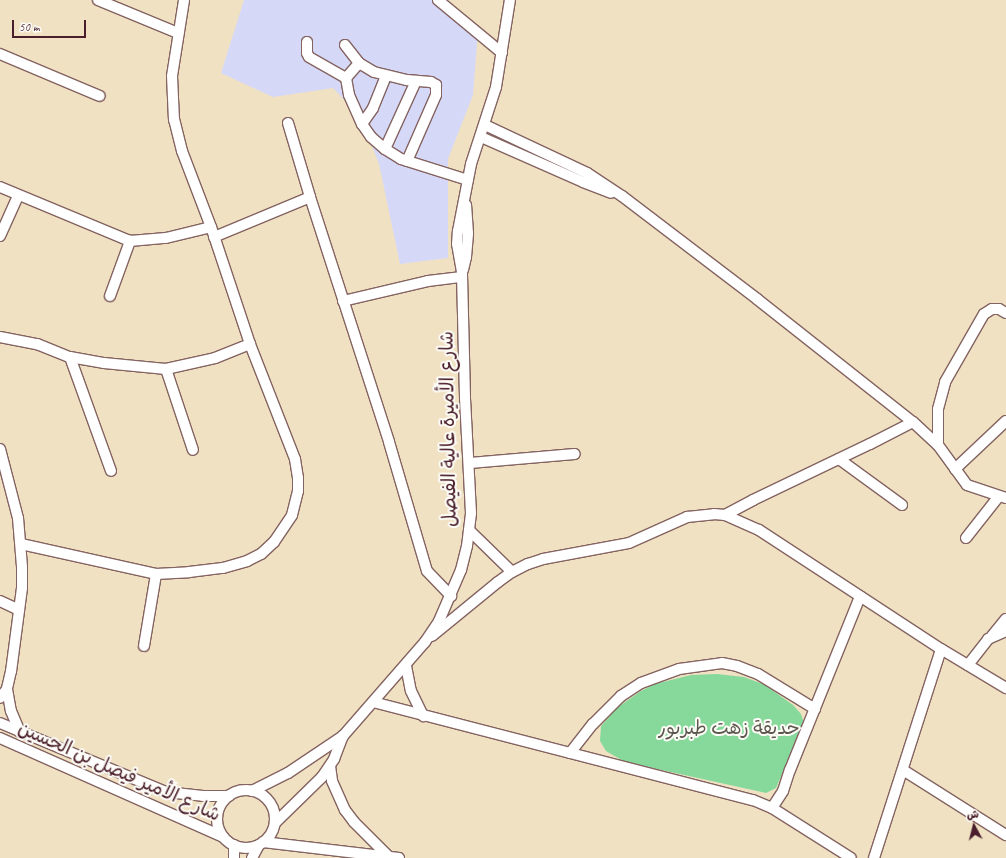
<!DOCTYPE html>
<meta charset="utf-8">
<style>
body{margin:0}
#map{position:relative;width:1006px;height:858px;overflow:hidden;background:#f0e1c3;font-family:Caveat,"Playpen Sans Arabic",sans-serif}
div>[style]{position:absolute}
.built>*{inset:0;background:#d6d8f8}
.green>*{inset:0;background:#86d99b}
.roads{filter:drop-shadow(1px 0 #846360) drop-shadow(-1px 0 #846360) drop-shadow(0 1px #846360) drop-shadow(0 -1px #846360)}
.minor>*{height:10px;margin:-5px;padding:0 5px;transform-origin:5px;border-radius:5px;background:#fff}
.minor>.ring{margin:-5px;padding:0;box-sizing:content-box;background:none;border:10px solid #fff;border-radius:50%}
span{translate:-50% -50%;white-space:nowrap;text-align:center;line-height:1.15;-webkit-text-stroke:4px #fdfcf7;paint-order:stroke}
.street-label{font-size:19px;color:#4a1f2b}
.park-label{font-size:19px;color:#5c574d}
.north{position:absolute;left:954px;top:806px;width:40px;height:40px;-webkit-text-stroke:3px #fdfcf7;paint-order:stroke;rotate:353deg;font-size:11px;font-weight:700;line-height:16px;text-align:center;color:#4a1f2b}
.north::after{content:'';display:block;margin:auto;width:14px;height:18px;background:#4a1f2b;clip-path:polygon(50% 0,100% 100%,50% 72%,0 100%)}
.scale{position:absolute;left:12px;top:20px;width:74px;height:18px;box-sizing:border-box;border:2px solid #4a1f2b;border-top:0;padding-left:5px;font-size:12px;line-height:14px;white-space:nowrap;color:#4a1f2b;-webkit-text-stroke:3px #fdfcf7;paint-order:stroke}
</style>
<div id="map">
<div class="built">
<div style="clip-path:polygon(244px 0,435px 0,478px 31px,473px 95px,448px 159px,448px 258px,400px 264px,379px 164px,361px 118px,333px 88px,273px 97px,221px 73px)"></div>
</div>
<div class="green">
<div style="clip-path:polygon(717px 674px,744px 677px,765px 685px,793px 705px,801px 714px,804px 723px,776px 788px,766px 793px,625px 762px,606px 751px,600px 741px,601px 726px,618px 707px,641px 691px,655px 684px,691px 675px)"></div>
</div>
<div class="roads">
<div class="minor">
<div style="left:98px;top:0;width:87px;rotate:22.4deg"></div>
<div style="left:438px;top:0;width:83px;rotate:39.6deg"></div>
<div style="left:307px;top:42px;width:11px;rotate:90deg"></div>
<div style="left:307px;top:53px;width:4px;rotate:63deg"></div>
<div style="left:309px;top:57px;width:43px;rotate:29.6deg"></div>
<div style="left:346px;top:78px;width:17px;rotate:80deg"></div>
<div style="left:349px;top:95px;width:32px;rotate:66deg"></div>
<div style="left:362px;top:124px;width:16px;rotate:55deg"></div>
<div style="left:371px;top:137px;width:18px;rotate:41deg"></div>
<div style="left:385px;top:149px;width:19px;rotate:32deg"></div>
<div style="left:401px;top:159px;width:70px;rotate:17.4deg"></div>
<div style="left:345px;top:45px;width:23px;rotate:52deg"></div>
<div style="left:359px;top:63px;width:17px;rotate:31deg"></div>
<div style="left:374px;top:72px;width:34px;rotate:14deg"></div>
<div style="left:407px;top:80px;width:24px;rotate:5deg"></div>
<div style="left:431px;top:82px;width:6px;rotate:31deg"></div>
<div style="left:436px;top:85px;width:10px;rotate:90deg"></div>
<div style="left:436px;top:95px;width:72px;rotate:113.7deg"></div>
<div style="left:0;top:54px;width:108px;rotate:22.8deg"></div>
<div style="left:346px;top:78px;width:20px;rotate:-49deg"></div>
<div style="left:288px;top:123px;width:77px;rotate:73.4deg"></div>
<div style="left:310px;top:197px;width:257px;rotate:72.1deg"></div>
<div style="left:389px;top:442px;width:134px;rotate:73.6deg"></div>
<div style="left:427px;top:571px;width:35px;rotate:46deg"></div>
<div style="left:362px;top:124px;width:19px;rotate:-55deg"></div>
<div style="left:373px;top:108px;width:35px;rotate:-68deg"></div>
<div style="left:485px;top:125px;width:113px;rotate:25.2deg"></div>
<div style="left:587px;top:173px;width:42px;rotate:33.3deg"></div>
<div style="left:622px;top:196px;width:170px;rotate:37.3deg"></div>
<div style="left:757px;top:299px;width:199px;rotate:38.3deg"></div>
<div style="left:913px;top:422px;width:34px;rotate:43deg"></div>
<div style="left:938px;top:445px;width:49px;rotate:54.1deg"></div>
<div style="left:967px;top:485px;width:41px;rotate:18.4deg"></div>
<div style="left:481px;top:137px;width:111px;rotate:23.8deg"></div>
<div style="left:583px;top:182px;width:30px;rotate:21deg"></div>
<div style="left:385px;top:149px;width:75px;rotate:-65.5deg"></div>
<div style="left:0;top:187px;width:141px;rotate:22.6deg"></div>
<div style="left:130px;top:241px;width:36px;rotate:-5deg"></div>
<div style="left:166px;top:238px;width:46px;rotate:-13.7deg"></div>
<div style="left:0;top:236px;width:44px;rotate:-65.8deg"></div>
<div style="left:214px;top:237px;width:104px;rotate:-22.6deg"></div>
<div style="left:463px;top:270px;width:13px;rotate:-77deg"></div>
<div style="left:466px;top:257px;width:24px;rotate:-85deg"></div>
<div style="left:468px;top:233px;width:28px;rotate:-94deg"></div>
<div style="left:110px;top:296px;width:59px;rotate:-70deg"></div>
<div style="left:343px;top:301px;width:87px;rotate:-13.2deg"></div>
<div style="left:428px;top:281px;width:34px;rotate:-7deg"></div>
<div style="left:0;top:337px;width:38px;rotate:11deg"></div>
<div style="left:37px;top:344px;width:35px;rotate:22deg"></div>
<div style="left:70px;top:357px;width:35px;rotate:10deg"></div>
<div style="left:104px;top:363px;width:62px;rotate:5.5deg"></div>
<div style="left:166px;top:369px;width:50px;rotate:-12.7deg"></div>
<div style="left:215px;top:358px;width:38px;rotate:-22deg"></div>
<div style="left:70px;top:357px;width:121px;rotate:70.2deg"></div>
<div style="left:166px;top:369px;width:85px;rotate:71.6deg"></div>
<div style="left:938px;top:445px;width:36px;rotate:-90deg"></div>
<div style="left:938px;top:409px;width:28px;rotate:-75deg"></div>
<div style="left:945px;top:382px;width:78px;rotate:-60.2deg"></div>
<div style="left:984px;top:314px;width:9px;rotate:-32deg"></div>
<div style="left:992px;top:309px;width:7px"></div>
<div style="left:999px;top:309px;width:8px;rotate:30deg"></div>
<div style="left:0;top:449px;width:71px;rotate:75.4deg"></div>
<div style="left:18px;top:518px;width:49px;rotate:85.3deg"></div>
<div style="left:22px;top:567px;width:21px;rotate:90deg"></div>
<div style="left:22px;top:588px;width:84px;rotate:97.5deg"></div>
<div style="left:11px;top:671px;width:18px;rotate:103deg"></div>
<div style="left:7px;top:689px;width:11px;rotate:128deg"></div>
<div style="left:839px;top:459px;width:78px;rotate:36.1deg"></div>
<div style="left:470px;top:463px;width:105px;rotate:-4.9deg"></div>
<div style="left:955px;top:469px;width:70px;rotate:-43.3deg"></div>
<div style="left:725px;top:515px;width:32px;rotate:-28deg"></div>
<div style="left:753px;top:500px;width:130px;rotate:-25.6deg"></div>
<div style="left:870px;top:444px;width:48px;rotate:-27.1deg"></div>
<div style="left:469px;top:530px;width:60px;rotate:44.3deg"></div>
<div style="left:966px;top:538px;width:53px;rotate:-51.8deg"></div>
<div style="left:21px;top:544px;width:138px;rotate:12.5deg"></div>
<div style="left:156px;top:574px;width:33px;rotate:-3deg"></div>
<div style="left:189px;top:572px;width:34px;rotate:-7deg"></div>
<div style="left:223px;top:568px;width:25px;rotate:-16deg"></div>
<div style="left:247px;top:561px;width:16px;rotate:-27deg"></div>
<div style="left:261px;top:554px;width:18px;rotate:-43deg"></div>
<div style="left:274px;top:542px;width:32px;rotate:-56deg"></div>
<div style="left:292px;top:515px;width:25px;rotate:-76deg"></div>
<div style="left:298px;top:491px;width:13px;rotate:-90deg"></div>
<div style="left:298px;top:478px;width:19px;rotate:-99deg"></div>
<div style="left:295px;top:459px;width:123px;rotate:-111.4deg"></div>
<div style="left:250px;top:344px;width:123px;rotate:-108.4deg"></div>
<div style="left:211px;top:227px;width:81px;rotate:-110.9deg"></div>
<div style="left:182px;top:151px;width:32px;rotate:-104deg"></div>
<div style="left:174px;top:120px;width:44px;rotate:-92.6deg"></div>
<div style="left:172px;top:76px;width:77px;rotate:-81deg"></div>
<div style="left:0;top:601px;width:21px;rotate:25deg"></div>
<div style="left:432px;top:636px;width:85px;rotate:-39.3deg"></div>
<div style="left:498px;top:582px;width:17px;rotate:-36deg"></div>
<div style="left:512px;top:572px;width:18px;rotate:-27deg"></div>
<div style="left:528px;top:564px;width:16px;rotate:-18deg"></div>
<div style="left:543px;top:559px;width:87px;rotate:-10.5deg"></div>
<div style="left:629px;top:543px;width:64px;rotate:-24.1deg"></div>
<div style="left:687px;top:517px;width:27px;rotate:-6deg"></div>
<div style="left:714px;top:514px;width:11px;rotate:5deg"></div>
<div style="left:725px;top:515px;width:37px;rotate:24deg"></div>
<div style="left:759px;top:530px;width:217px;rotate:33.2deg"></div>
<div style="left:941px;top:649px;width:76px;rotate:31deg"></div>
<div style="left:992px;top:636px;width:22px;rotate:-51deg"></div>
<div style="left:144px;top:646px;width:73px;rotate:-80.5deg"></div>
<div style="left:968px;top:665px;width:33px;rotate:-52deg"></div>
<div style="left:988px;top:639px;width:20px;rotate:-24deg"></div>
<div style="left:406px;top:666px;width:25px;rotate:79deg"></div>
<div style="left:411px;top:691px;width:28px;rotate:64deg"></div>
<div style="left:7px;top:689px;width:22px;rotate:80deg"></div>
<div style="left:11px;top:711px;width:23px;rotate:67deg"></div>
<div style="left:373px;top:702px;width:392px;rotate:14.5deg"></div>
<div style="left:753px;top:800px;width:21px;rotate:23deg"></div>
<div style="left:772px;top:808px;width:93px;rotate:32.3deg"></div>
<div style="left:0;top:723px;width:180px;rotate:22.6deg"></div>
<div style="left:166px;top:792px;width:37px;rotate:6deg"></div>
<div style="left:203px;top:796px;width:26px"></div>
<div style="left:0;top:738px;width:244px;rotate:23.9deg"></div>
<div style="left:570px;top:753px;width:37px;rotate:-52deg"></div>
<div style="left:593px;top:724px;width:40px;rotate:-45deg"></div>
<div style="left:621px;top:696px;width:24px;rotate:-33deg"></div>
<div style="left:641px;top:683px;width:40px;rotate:-20.2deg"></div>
<div style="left:679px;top:669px;width:43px;rotate:-7.9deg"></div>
<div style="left:722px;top:663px;width:15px;rotate:11deg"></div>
<div style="left:737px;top:666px;width:22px;rotate:21deg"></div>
<div style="left:758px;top:674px;width:67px;rotate:31.6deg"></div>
<div style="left:330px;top:766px;width:15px;rotate:82deg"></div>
<div style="left:332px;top:781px;width:32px;rotate:66deg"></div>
<div style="left:345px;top:810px;width:15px;rotate:53deg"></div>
<div style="left:354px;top:822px;width:49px;rotate:45deg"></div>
<div style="left:903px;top:770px;width:122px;rotate:32.3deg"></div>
<div class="ring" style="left:217px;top:790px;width:48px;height:48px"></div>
<div style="left:252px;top:791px;width:40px;rotate:-26.6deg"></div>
<div style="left:288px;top:773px;width:66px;rotate:-33.9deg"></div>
<div style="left:343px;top:736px;width:125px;rotate:-48.9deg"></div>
<div style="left:425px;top:642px;width:25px;rotate:-56deg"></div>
<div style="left:439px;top:621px;width:56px;rotate:-66.7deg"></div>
<div style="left:461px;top:570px;width:25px;rotate:-76deg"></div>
<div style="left:467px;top:546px;width:33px;rotate:-83deg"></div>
<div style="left:471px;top:513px;width:116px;rotate:-93deg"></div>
<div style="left:465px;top:397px;width:125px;rotate:-91.4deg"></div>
<div style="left:462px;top:272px;width:28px;rotate:-100deg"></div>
<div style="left:457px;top:244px;width:13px;rotate:-86deg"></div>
<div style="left:458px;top:231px;width:68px;rotate:-79deg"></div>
<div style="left:471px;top:164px;width:81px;rotate:-72deg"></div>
<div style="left:496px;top:87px;width:88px;rotate:-80.9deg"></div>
<div style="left:772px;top:808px;width:20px;rotate:-57deg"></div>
<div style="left:783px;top:791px;width:22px;rotate:-72deg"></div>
<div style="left:790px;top:770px;width:187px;rotate:-68deg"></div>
<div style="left:275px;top:823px;width:66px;rotate:-44.4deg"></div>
<div style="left:322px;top:777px;width:22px;rotate:-56deg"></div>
<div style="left:334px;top:759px;width:25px;rotate:-69deg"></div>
<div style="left:263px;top:842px;width:137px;rotate:6.7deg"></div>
<div style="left:234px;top:845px;width:13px;rotate:90deg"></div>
<div style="left:252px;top:858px;width:15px;rotate:-62deg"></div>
<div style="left:874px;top:858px;width:219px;rotate:-72.2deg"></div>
</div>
</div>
<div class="street-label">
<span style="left:449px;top:429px;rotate:-91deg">شارع الأميرة عالية الفيصل</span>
<span style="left:119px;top:772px;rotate:24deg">شارع الأمير فيصل بن الحسين</span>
</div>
<div class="park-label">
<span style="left:729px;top:729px">حديقة زهت طبربور</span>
</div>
<div class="north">ش</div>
<div class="scale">50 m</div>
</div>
